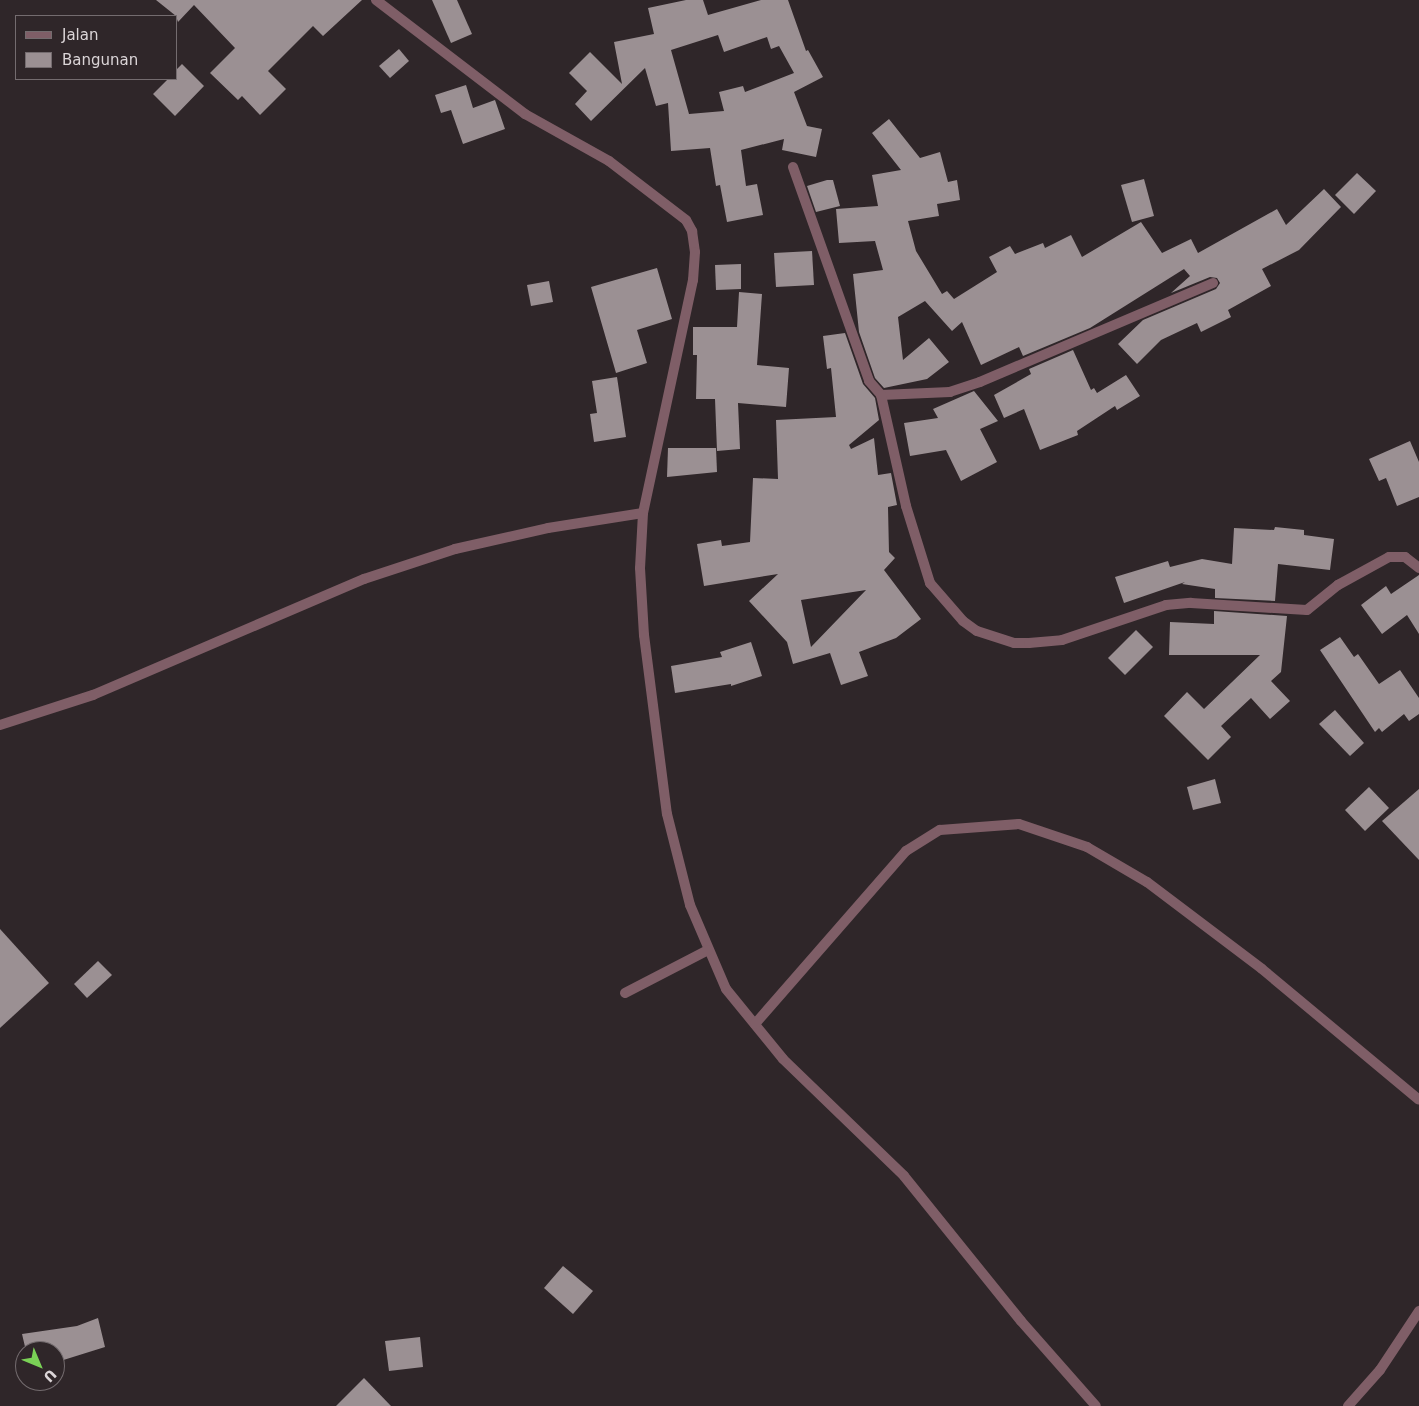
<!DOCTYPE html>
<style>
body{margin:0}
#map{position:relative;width:1419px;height:1406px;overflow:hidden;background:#2f2629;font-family:"DejaVu Sans",sans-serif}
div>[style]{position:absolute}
.building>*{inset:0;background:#9b9093}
.minor>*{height:10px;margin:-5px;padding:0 5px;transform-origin:5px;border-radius:5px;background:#7f5e67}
span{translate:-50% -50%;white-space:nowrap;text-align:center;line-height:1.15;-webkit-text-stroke:5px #2f2629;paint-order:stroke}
.legend{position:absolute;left:15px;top:15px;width:162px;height:65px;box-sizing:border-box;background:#2f2629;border:1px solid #746c6f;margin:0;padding:6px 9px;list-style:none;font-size:15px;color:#dbd5d7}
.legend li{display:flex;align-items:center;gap:10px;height:25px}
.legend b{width:25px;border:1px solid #746c6f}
.north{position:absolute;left:15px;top:1341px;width:50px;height:50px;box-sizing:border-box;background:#2f2629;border:1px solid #746c6f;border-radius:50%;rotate:135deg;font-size:14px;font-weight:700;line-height:20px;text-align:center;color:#dbd5d7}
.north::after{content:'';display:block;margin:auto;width:18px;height:22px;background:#7ad156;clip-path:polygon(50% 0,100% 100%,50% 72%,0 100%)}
</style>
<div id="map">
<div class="building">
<div style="clip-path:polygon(156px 0,362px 0,323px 36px,313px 26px,268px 71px,286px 89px,260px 115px,242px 96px,238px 100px,210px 73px,235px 48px,194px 5px,178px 22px,176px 16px)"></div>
<div style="clip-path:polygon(432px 0,457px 0,472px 34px,451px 43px)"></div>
<div style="clip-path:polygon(evenodd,686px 0,703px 0,708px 15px,761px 0,788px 0,806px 51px,808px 50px,823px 77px,794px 92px,807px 126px,822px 129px,816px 157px,782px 150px,784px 139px,741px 150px,746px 186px,757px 184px,763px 215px,727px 222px,720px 185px,716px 186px,710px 148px,671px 151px,668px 103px,656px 106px,645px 68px,591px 121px,575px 104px,587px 91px,569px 73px,590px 52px,622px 84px,614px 42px,654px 34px,648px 8px,686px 0,718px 35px,724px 52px,767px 37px,771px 49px,779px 46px,794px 73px,745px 92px,743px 86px,719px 92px,724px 111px,689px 114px,671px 50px,718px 35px)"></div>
<div style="clip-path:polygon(399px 49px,409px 61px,390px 78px,379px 66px)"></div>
<div style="clip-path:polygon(182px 64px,204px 86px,175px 116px,153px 94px,168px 79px,176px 79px,176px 70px)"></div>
<div style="clip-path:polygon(466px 85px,473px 108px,495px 100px,505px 129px,463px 144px,451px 110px,441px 113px,435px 95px)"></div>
<div style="clip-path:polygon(889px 119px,920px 158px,940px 152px,948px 182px,957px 180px,960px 200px,937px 204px,939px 216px,908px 221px,916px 251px,942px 294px,947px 291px,954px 299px,997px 272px,989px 257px,1010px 246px,1015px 254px,1043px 243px,1045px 248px,1071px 235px,1082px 257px,1141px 222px,1162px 253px,1191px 239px,1198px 253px,1277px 209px,1286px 225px,1324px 189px,1341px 207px,1299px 250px,1262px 269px,1271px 286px,1228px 310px,1231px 317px,1201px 332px,1197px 323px,1161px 340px,1137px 364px,1118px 344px,1143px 320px,1216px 289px,1220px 283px,1217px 278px,1210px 277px,1171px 293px,1190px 276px,1184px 269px,1090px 328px,1023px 356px,1019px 347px,981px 365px,962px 322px,952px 331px,925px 301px,898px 317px,903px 360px,929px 338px,949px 362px,927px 379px,884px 388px,875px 378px,859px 332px,853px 274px,883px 270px,875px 241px,839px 243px,836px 209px,878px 206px,872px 175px,901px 170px,872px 133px)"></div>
<div style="clip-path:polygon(1357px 173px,1376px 191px,1354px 214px,1335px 195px)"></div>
<div style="clip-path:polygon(1144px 179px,1154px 216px,1132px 222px,1121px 185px)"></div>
<div style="clip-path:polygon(827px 180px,833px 180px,840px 206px,816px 212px,807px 186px)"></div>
<div style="clip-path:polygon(812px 251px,814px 285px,776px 287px,774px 253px)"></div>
<div style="clip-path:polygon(741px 264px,741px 289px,716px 290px,715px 265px)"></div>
<div style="clip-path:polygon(657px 268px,672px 319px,637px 330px,647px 363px,616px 373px,591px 287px)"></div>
<div style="clip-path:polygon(549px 281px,553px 302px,531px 306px,527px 285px)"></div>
<div style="clip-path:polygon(739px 292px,762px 294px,757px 365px,789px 368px,786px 407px,738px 403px,740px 449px,717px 451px,715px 399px,696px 399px,697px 355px,693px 355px,693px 327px,737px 327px)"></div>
<div style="clip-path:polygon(evenodd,845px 333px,863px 384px,875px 398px,879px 420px,849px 445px,851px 449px,874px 438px,878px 475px,891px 473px,897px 505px,888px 507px,889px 552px,895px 558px,884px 570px,921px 619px,896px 638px,859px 652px,868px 676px,841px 685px,830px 653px,793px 664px,787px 642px,749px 601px,778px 574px,704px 586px,697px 544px,721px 540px,722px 546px,750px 542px,753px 478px,778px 479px,776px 420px,836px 417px,831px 368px,827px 369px,823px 336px,845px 333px,866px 590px,811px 647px,801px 600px,866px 590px)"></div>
<div style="clip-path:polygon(1073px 350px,1091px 390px,1094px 388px,1097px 393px,1126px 375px,1140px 396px,1117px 410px,1115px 406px,1077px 431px,1078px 435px,1040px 450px,1024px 409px,1004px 418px,994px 395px,1031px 374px,1029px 369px)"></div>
<div style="clip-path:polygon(617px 377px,626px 437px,594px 442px,590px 414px,597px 413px,592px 381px)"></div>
<div style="clip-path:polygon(974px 391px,998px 421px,980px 429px,997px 462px,961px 481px,946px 450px,910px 456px,904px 423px,938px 418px,933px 409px)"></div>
<div style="clip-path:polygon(1410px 441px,1419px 462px,1419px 497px,1397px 506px,1386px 478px,1379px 481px,1369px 459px)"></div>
<div style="clip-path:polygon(668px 448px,716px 448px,717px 472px,667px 477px)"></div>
<div style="clip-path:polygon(1275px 527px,1304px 530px,1304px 535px,1334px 539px,1330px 570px,1278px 564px,1275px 601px,1215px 598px,1215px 589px,1182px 584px,1185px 582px,1124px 603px,1115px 577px,1168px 561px,1170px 567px,1202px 559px,1232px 564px,1234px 528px,1274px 530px)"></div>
<div style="clip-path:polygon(1419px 575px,1419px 634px,1407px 615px,1382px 634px,1361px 605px,1386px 586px,1391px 594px)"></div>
<div style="clip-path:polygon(1214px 611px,1287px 616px,1281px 672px,1271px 681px,1290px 701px,1270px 719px,1251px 698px,1221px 726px,1231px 737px,1208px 760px,1164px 716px,1187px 692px,1204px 709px,1260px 655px,1169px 655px,1170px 622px,1214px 624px)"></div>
<div style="clip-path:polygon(1136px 630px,1153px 647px,1125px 675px,1108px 658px)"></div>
<div style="clip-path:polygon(1340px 637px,1354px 657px,1358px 654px,1379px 684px,1400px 670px,1419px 698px,1419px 714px,1409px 721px,1404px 714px,1382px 732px,1379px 728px,1375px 732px,1320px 650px)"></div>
<div style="clip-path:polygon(751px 642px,762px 676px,731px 686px,731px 684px,675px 693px,671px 666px,722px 657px,720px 652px)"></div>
<div style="clip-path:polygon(1335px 710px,1364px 743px,1350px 756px,1319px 724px)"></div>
<div style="clip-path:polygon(1215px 779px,1221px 803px,1193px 810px,1187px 787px)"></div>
<div style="clip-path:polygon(1369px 787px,1389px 808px,1365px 831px,1345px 810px)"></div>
<div style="clip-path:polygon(1419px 789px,1419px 860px,1382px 821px)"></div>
<div style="clip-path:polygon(0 929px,49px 983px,0 1028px)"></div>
<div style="clip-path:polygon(98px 961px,112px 975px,87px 998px,74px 984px)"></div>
<div style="clip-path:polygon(563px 1266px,593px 1291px,573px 1314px,544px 1288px)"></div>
<div style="clip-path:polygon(98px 1318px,105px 1347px,57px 1362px,55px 1351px,26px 1351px,22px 1334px,77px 1326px)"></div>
<div style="clip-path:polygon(420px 1337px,423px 1367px,389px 1371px,385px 1341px)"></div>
<div style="clip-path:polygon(364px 1378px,391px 1406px,336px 1406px)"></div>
</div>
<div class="minor">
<div style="left:376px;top:0;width:188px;rotate:37.4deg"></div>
<div style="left:525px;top:114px;width:96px;rotate:29.2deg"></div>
<div style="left:609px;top:161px;width:97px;rotate:37.5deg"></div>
<div style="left:686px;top:220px;width:13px;rotate:61deg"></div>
<div style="left:692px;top:231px;width:21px;rotate:82deg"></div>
<div style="left:695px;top:252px;width:28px;rotate:94deg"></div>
<div style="left:693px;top:280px;width:238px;rotate:102.1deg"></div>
<div style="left:643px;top:513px;width:55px;rotate:93.1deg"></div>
<div style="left:640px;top:568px;width:67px;rotate:86.6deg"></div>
<div style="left:644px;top:635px;width:180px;rotate:82.7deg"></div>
<div style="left:667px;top:814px;width:94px;rotate:75.8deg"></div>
<div style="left:690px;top:905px;width:91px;rotate:66.8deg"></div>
<div style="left:726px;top:989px;width:90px;rotate:50.8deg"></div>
<div style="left:783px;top:1059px;width:168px;rotate:44deg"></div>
<div style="left:904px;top:1176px;width:186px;rotate:51.1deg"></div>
<div style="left:1021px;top:1321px;width:113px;rotate:48.6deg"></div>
<div style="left:793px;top:167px;width:227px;rotate:70.4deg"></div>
<div style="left:869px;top:381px;width:18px;rotate:49deg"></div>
<div style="left:1213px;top:283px;width:253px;rotate:157deg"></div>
<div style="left:980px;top:382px;width:32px;rotate:162deg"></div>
<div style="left:950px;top:392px;width:69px;rotate:177.5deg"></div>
<div style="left:881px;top:395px;width:114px;rotate:77.3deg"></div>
<div style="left:906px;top:506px;width:81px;rotate:72.7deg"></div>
<div style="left:930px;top:583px;width:50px;rotate:49deg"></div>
<div style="left:963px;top:621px;width:17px;rotate:36deg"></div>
<div style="left:977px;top:631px;width:39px;rotate:18deg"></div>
<div style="left:1014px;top:643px;width:15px"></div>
<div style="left:1029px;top:643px;width:33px;rotate:-5deg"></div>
<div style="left:1062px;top:640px;width:110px;rotate:-18.6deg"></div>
<div style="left:1166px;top:605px;width:25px;rotate:-5deg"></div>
<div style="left:1191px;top:603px;width:116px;rotate:3.5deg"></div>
<div style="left:1307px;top:610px;width:40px;rotate:-39deg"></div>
<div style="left:1338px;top:585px;width:58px;rotate:-28.8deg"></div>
<div style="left:1389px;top:557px;width:16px"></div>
<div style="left:1405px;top:557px;width:18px;rotate:38deg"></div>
<div style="left:0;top:725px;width:98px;rotate:-17.9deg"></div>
<div style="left:93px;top:695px;width:295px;rotate:-23.2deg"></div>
<div style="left:364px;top:579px;width:96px;rotate:-18.2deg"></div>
<div style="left:455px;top:549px;width:95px;rotate:-12.7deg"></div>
<div style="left:548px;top:528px;width:96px;rotate:-9deg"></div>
<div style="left:625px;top:993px;width:93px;rotate:-27.4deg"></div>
<div style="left:755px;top:1024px;width:230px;rotate:-48.9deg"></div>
<div style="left:906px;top:851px;width:40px;rotate:-32deg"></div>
<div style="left:940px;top:830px;width:79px;rotate:-4.3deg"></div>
<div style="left:1019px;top:824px;width:72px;rotate:18.7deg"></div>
<div style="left:1087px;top:847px;width:69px;rotate:30.3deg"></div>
<div style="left:1147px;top:882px;width:144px;rotate:37.1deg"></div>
<div style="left:1262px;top:969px;width:204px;rotate:39.8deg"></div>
<div style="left:1348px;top:1406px;width:48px;rotate:-48.4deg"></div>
<div style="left:1380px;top:1370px;width:71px;rotate:-56.5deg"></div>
</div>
<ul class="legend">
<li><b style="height:6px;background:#7f5e67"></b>Jalan</li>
<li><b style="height:14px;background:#9b9093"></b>Bangunan</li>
</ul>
<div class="north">U</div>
</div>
